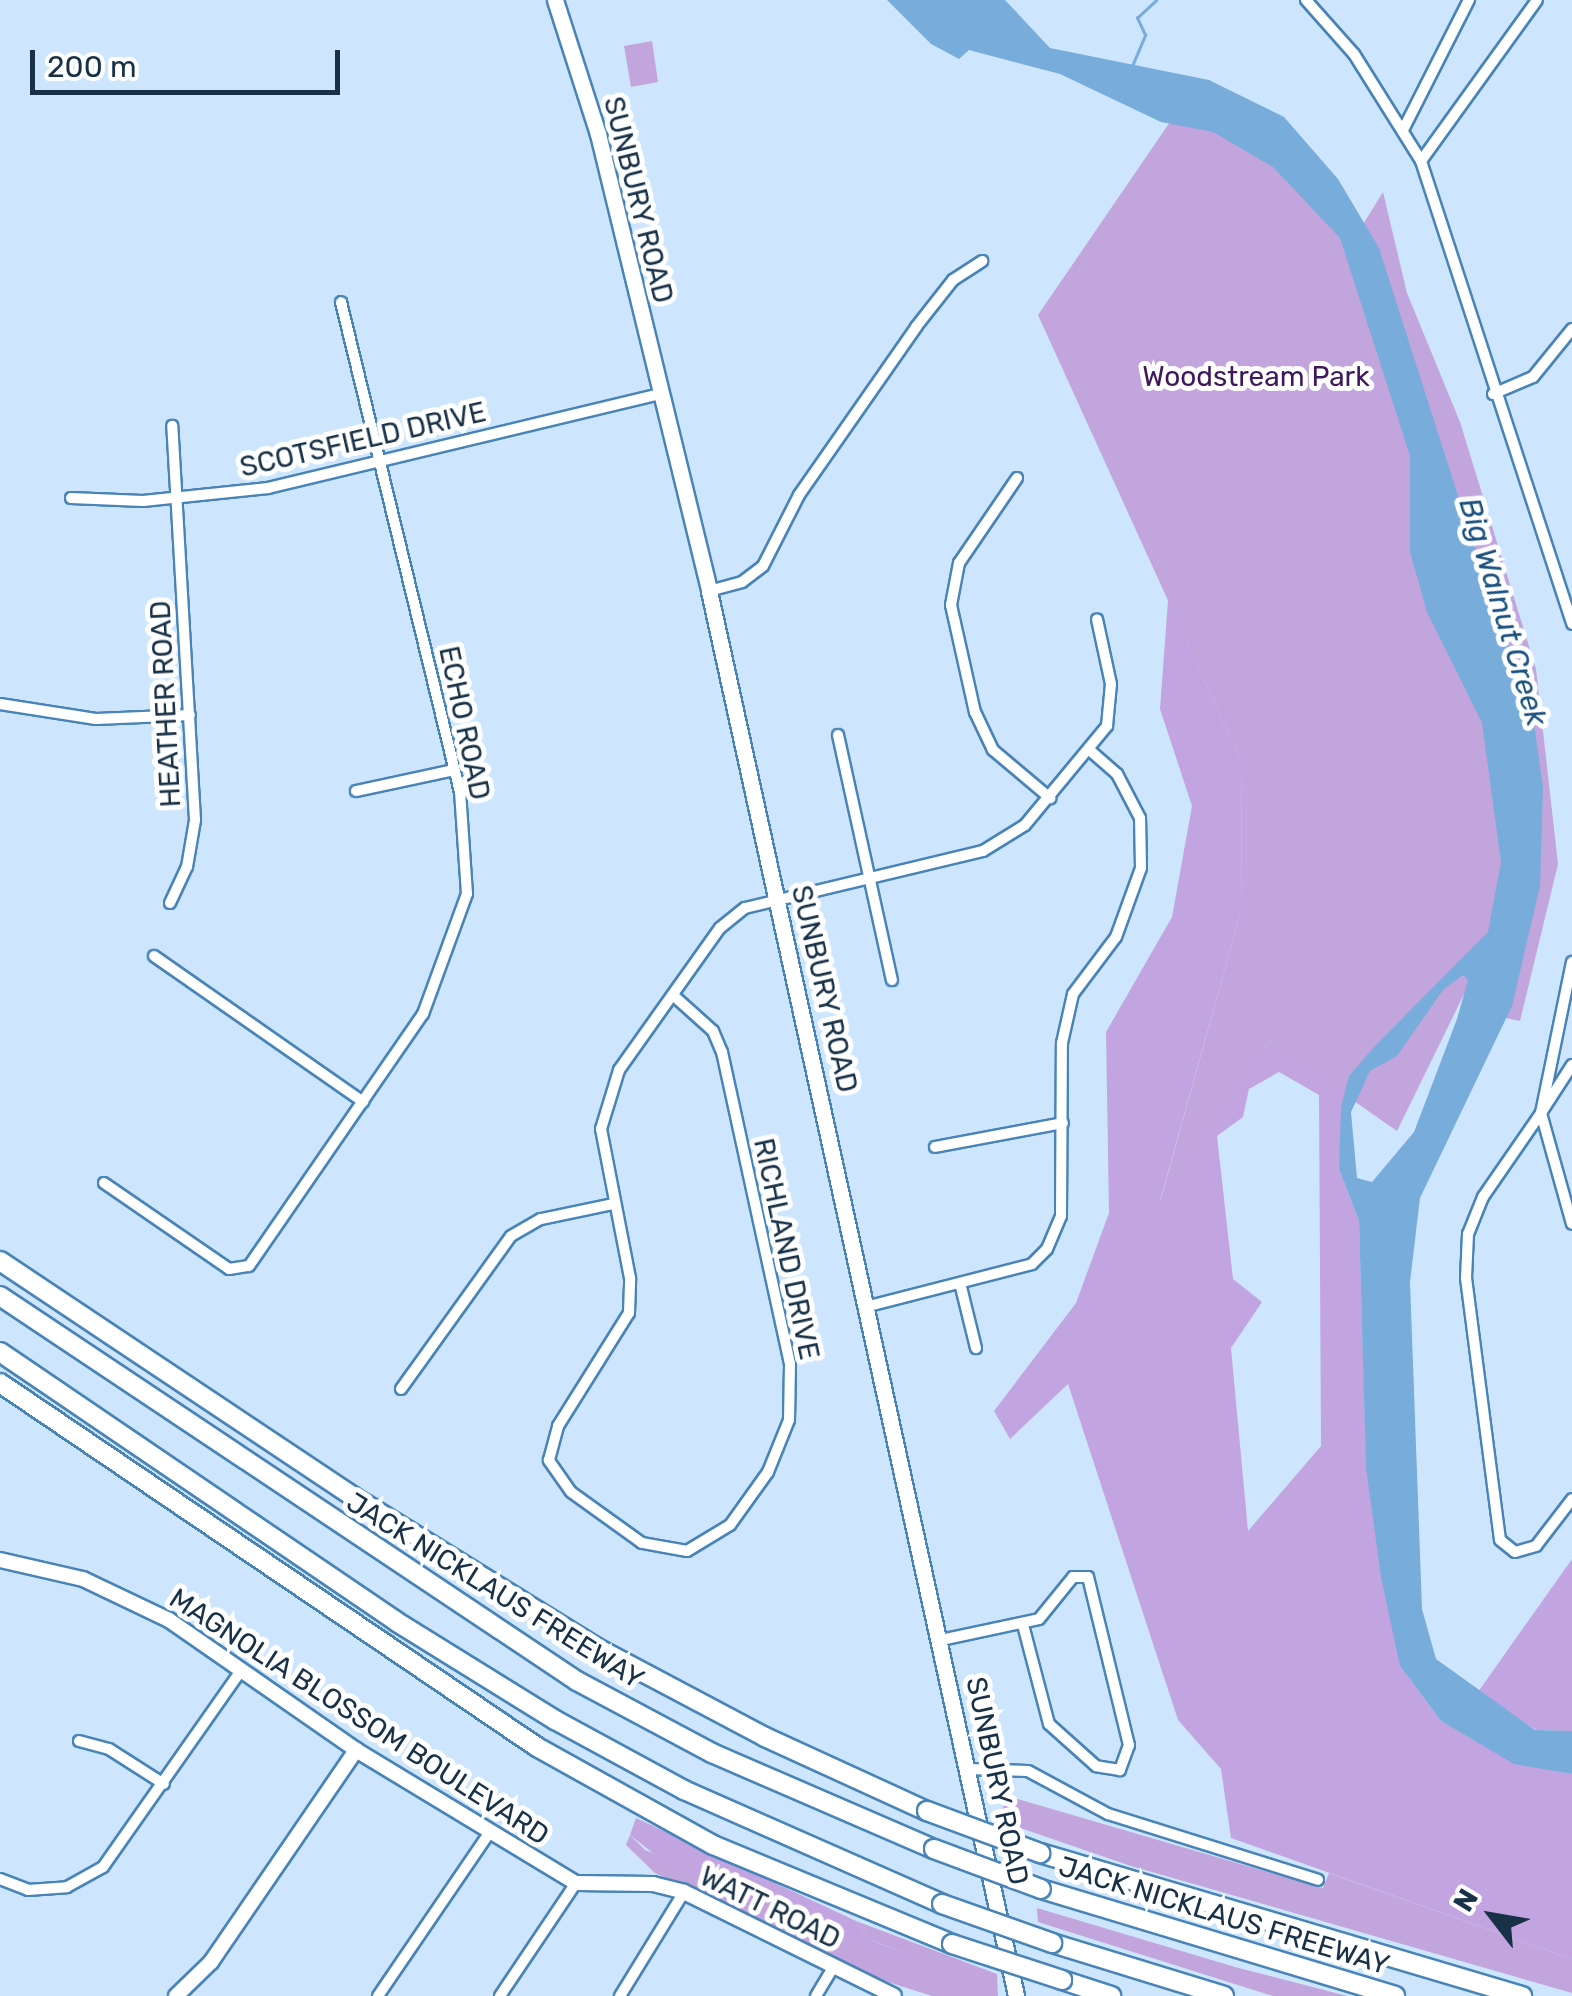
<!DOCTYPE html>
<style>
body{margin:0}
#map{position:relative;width:1572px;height:1996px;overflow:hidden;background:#cee6fd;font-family:Rubik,sans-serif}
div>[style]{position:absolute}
.green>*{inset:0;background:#c1a5dc}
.forest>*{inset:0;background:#c2a5e0}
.water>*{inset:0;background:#78acdb}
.stream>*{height:2.5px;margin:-1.25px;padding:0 1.25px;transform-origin:1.25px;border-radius:1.25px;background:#78acdb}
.roads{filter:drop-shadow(2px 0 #4884b8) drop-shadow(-2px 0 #4884b8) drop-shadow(0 2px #4884b8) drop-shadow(0 -2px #4884b8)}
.street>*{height:10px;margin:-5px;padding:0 5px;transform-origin:5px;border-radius:5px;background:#fff}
.secondary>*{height:14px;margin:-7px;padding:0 7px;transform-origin:7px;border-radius:7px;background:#fff}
.primary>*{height:15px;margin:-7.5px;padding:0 7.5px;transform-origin:7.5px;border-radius:7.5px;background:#fff}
.highway>*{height:18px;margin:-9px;padding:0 9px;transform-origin:9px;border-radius:9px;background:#fff}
.bridges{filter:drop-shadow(2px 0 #4884b8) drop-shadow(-2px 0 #4884b8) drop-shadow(0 2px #4884b8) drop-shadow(0 -2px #4884b8)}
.highway-bridge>*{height:18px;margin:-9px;padding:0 9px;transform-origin:9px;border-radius:9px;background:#fff}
span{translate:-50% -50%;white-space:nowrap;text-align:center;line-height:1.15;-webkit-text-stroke:10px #fff;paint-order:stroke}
.street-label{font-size:28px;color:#183147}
.park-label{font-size:28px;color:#3f175c}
.water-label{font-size:30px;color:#19517e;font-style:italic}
.north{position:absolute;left:1442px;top:1866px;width:100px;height:100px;-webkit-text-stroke:8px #fff;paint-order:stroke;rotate:301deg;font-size:28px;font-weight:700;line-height:40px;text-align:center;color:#183147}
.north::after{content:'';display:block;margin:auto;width:35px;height:45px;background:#183147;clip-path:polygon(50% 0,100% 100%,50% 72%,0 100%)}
.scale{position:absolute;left:30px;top:50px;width:310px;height:45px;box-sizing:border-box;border:5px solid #183147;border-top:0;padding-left:12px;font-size:30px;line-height:35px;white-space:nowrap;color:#183147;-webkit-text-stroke:8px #fff;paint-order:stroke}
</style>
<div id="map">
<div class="green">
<div style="clip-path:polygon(652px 41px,658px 82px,631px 87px,624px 46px)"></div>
<div style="clip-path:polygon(1185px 100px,1263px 130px,1357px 234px,1383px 192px,1407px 293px,1460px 422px,1536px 669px,1558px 864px,1520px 1021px,1471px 1011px,1469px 984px,1397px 1131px,1269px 1042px,1159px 1206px,1241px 911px,1242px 763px,1038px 315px)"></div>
<div style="clip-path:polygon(1011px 1797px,1323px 1888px,1329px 1873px,1572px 1959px,1572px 1993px,1131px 1866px,994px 1819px)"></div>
<div style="clip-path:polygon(630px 1835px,645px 1850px,918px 1959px,869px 1939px,856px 1921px,997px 1974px,998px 1996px,932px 1996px,866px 1975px,655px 1873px,626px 1845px)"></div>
<div style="clip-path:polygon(1037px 1908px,1235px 1967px,1347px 1996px,1273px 1996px,1038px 1922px)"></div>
</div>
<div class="forest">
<div style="clip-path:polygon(evenodd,1168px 600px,1242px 763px,1241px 911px,1160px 1201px,1269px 1042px,1345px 1094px,1339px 1169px,1359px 1221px,1366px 1452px,1400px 1666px,1441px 1721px,1514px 1763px,1572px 1774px,1572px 1959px,1231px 1838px,1221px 1769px,1178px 1720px,1068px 1384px,1010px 1439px,994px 1411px,1076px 1303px,1109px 1213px,1106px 1032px,1172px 917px,1192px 806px,1160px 709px,1168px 600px,1279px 1072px,1319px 1095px,1321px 1446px,1248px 1531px,1231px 1348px,1262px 1302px,1233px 1279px,1217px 1136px,1243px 1117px,1249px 1089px,1279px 1072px)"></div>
<div style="clip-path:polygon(1572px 1559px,1572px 1731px,1536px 1730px,1478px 1692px)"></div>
<div style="clip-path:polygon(636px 1818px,856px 1921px,869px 1939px,924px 1967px,859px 1947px,659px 1858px,630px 1835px)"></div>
</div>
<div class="water">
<div style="clip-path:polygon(evenodd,887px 0,1005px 0,1050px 48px,1209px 80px,1284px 117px,1338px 179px,1379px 248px,1497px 618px,1529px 689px,1543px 787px,1540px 886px,1512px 1006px,1420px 1198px,1410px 1282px,1422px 1609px,1436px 1659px,1535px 1730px,1572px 1731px,1572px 1774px,1514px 1764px,1441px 1721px,1400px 1666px,1381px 1577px,1366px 1468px,1359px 1221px,1339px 1169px,1341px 1107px,1349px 1076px,1375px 1046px,1488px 932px,1501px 862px,1482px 723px,1427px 612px,1410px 552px,1410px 456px,1340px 238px,1273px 167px,1213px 132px,1161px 122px,1060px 74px,969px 50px,959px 59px,931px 44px,887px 0,1463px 975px,1468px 980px,1457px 1019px,1414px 1132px,1372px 1182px,1357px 1178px,1351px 1112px,1370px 1071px,1397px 1056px,1443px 990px,1463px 975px)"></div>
</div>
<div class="stream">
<div style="left:1132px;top:66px;width:34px;rotate:-67deg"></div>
<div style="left:1145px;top:35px;width:19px;rotate:-115deg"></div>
<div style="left:1137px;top:18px;width:26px;rotate:-43deg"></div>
</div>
<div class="roads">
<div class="street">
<div style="left:1306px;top:0;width:72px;rotate:48.4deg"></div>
<div style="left:1354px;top:54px;width:126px;rotate:57.9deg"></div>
<div style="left:1421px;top:161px;width:487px;rotate:71.9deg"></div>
<div style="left:1403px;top:130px;width:146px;rotate:-63.1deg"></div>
<div style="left:1421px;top:161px;width:198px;rotate:-54.2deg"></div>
<div style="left:1493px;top:394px;width:43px;rotate:-23deg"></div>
<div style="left:1533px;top:377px;width:62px;rotate:-50.9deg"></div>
<div style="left:1017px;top:478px;width:103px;rotate:124.3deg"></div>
<div style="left:959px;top:563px;width:43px;rotate:100.8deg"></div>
<div style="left:951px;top:605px;width:110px;rotate:77.4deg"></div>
<div style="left:975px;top:712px;width:42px;rotate:64.7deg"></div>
<div style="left:993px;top:750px;width:75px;rotate:40.1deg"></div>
<div style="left:71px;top:498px;width:72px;rotate:2.4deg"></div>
<div style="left:143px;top:501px;width:126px;rotate:-5.9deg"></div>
<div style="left:268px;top:488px;width:404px;rotate:-13.5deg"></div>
<div style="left:709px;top:591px;width:34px;rotate:-15deg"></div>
<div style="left:742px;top:582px;width:26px;rotate:-37deg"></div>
<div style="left:763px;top:566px;width:80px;rotate:-63.1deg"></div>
<div style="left:799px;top:495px;width:205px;rotate:-55.1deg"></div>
<div style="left:916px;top:327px;width:60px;rotate:-51.8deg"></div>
<div style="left:953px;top:280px;width:35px;rotate:-33deg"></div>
<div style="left:0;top:704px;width:97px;rotate:8.9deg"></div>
<div style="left:96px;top:719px;width:94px;rotate:-2.4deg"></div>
<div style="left:838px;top:735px;width:251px;rotate:77.6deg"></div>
<div style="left:356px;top:791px;width:100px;rotate:-12.1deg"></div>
<div style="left:170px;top:903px;width:40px;rotate:-65deg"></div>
<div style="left:187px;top:867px;width:48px;rotate:-80.3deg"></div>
<div style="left:195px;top:820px;width:395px;rotate:-93.3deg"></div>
<div style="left:154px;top:956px;width:255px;rotate:34.9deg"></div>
<div style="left:1572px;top:962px;width:154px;rotate:101.6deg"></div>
<div style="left:1541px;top:1113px;width:102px;rotate:124.6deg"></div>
<div style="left:1483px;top:1197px;width:40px;rotate:112deg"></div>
<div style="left:1468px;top:1234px;width:44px;rotate:92.6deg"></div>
<div style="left:1466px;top:1278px;width:264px;rotate:82.6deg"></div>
<div style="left:1500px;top:1540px;width:19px;rotate:39deg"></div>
<div style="left:1515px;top:1552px;width:22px;rotate:-16deg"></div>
<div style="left:1536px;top:1546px;width:59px;rotate:-52.5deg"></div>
<div style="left:674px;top:996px;width:52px;rotate:41.9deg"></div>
<div style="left:713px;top:1031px;width:23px;rotate:67deg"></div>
<div style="left:722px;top:1052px;width:319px;rotate:77.7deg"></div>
<div style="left:790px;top:1364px;width:56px;rotate:91deg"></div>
<div style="left:789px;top:1420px;width:56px;rotate:112deg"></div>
<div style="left:768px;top:1472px;width:65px;rotate:125.6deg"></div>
<div style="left:730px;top:1525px;width:50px;rotate:148.8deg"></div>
<div style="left:687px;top:1551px;width:46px;rotate:-169.9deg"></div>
<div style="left:642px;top:1543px;width:87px;rotate:-144.3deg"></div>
<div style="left:571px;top:1492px;width:39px;rotate:-125deg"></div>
<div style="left:549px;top:1460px;width:35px;rotate:-75deg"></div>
<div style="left:558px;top:1426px;width:133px;rotate:-57.9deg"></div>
<div style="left:629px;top:1313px;width:35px;rotate:-88deg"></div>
<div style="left:630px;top:1278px;width:152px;rotate:-101deg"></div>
<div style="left:601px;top:1129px;width:62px;rotate:-73deg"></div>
<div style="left:619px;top:1070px;width:174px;rotate:-54.6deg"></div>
<div style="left:720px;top:928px;width:32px;rotate:-39deg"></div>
<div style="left:745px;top:908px;width:245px;rotate:-13.5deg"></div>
<div style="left:983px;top:851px;width:49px;rotate:-31.8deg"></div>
<div style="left:1025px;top:825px;width:129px;rotate:-50.4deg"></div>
<div style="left:1107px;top:726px;width:42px;rotate:-84.6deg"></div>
<div style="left:1111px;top:684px;width:66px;rotate:-102.2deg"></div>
<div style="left:1572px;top:1065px;width:57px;rotate:122.9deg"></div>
<div style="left:1541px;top:1113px;width:115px;rotate:74.4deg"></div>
<div style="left:935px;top:1147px;width:130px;rotate:-10.6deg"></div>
<div style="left:104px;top:1183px;width:152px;rotate:34.5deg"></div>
<div style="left:229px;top:1269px;width:20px;rotate:-9deg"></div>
<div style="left:249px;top:1266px;width:306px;rotate:-55.4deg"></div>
<div style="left:423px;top:1014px;width:128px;rotate:-69.9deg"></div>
<div style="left:467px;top:894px;width:102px;rotate:-93.9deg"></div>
<div style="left:460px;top:792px;width:504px;rotate:-103.65deg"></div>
<div style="left:961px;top:1287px;width:63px;rotate:76.2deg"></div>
<div style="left:869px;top:1306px;width:168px;rotate:-14.4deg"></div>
<div style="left:1032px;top:1264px;width:21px;rotate:-45deg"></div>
<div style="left:1047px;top:1249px;width:36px;rotate:-67deg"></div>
<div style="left:1061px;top:1216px;width:173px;rotate:-89.7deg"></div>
<div style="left:1062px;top:1043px;width:50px;rotate:-77.3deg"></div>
<div style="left:1073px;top:994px;width:71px;rotate:-53deg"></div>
<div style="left:1116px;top:937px;width:73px;rotate:-70.1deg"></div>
<div style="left:1141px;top:868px;width:50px;rotate:-91.1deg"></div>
<div style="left:1140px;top:818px;width:50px;rotate:-117.6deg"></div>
<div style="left:1117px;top:774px;width:35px;rotate:-139deg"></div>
<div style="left:401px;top:1389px;width:188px;rotate:-54.3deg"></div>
<div style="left:511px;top:1236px;width:34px;rotate:-30deg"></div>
<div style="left:541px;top:1219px;width:74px;rotate:-11.8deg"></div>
<div style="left:941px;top:1640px;width:100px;rotate:-12.1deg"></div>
<div style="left:1039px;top:1619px;width:54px;rotate:-51deg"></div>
<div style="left:1073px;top:1577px;width:15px"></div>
<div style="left:1088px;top:1577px;width:173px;rotate:76.3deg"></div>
<div style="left:1129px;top:1745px;width:27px;rotate:110deg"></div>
<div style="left:1120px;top:1770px;width:24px;rotate:-171deg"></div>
<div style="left:1096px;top:1766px;width:63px;rotate:-138.2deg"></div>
<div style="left:1049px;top:1724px;width:102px;rotate:-104.7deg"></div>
<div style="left:79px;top:1741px;width:31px;rotate:15deg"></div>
<div style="left:109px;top:1749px;width:65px;rotate:32.5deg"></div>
<div style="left:969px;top:1769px;width:59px;rotate:1.9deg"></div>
<div style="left:1028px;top:1771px;width:91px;rotate:28.3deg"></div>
<div style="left:1108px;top:1814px;width:220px;rotate:17.4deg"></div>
<div style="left:0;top:1879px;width:30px;rotate:21deg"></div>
<div style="left:28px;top:1890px;width:39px;rotate:-4deg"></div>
<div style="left:67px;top:1887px;width:41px;rotate:-29.1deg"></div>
<div style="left:103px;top:1867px;width:242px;rotate:-54.9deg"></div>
<div style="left:378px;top:1996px;width:199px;rotate:-55.7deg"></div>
<div style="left:500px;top:1996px;width:136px;rotate:-56.1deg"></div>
<div style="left:620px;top:1996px;width:122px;rotate:-58.4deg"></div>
<div style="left:816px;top:1996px;width:33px;rotate:-59deg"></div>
</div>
<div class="secondary">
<div style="left:0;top:1560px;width:85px;rotate:12.9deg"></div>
<div style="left:83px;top:1579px;width:95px;rotate:25.5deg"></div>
<div style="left:169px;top:1620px;width:228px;rotate:34.8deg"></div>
<div style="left:356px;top:1750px;width:257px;rotate:31.2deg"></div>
<div style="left:576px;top:1883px;width:77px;rotate:0.7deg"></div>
<div style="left:653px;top:1884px;width:32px;rotate:14deg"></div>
<div style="left:684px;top:1892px;width:234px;rotate:26.3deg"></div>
<div style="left:176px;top:1996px;width:49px;rotate:-44.2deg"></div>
<div style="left:211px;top:1962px;width:257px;rotate:-55.6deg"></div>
</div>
<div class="primary">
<div style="left:555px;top:0;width:141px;rotate:72.2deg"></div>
<div style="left:598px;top:134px;width:470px;rotate:76.3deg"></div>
<div style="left:709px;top:591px;width:1438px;rotate:77.67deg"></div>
</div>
<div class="highway">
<div style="left:0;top:1261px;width:438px;rotate:33.7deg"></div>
<div style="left:365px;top:1504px;width:273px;rotate:31.8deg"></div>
<div style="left:597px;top:1648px;width:190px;rotate:27.9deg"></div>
<div style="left:765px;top:1737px;width:178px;rotate:24.6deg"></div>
<div style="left:0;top:1296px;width:694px;rotate:33.71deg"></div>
<div style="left:577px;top:1681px;width:153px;rotate:28.1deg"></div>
<div style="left:712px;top:1753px;width:242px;rotate:23.4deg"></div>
<div style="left:0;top:1352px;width:480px;rotate:34.2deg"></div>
<div style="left:397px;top:1622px;width:186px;rotate:31.8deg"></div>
<div style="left:555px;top:1720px;width:147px;rotate:28.5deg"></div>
<div style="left:684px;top:1790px;width:282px;rotate:23.8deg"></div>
<div style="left:0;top:1383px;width:649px;rotate:34.13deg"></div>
<div style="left:537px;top:1747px;width:201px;rotate:29.1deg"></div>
<div style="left:713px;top:1845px;width:259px;rotate:22.5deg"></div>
<div style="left:1040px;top:1853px;width:503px;rotate:16.52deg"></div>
<div style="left:1041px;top:1889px;width:370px;rotate:16.8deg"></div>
<div style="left:1052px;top:1943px;width:180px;rotate:17.1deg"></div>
<div style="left:1062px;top:1980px;width:52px;rotate:18.1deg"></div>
</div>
</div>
<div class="bridges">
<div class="highway-bridge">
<div style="left:927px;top:1811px;width:121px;rotate:20.4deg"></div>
<div style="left:934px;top:1849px;width:114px;rotate:20.5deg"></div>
<div style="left:942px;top:1904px;width:117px;rotate:19.5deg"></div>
<div style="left:952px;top:1944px;width:116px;rotate:18.1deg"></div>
</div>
</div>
<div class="street-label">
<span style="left:638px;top:200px;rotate:76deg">SUNBURY ROAD</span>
<span style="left:363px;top:440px;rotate:-13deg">SCOTSFIELD DRIVE</span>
<span style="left:166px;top:704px;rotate:-93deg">HEATHER ROAD</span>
<span style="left:464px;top:723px;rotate:78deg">ECHO ROAD</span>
<span style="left:824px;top:989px;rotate:77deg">SUNBURY ROAD</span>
<span style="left:786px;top:1249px;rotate:78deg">RICHLAND DRIVE</span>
<span style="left:495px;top:1591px;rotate:32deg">JACK NICKLAUS FREEWAY</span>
<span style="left:359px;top:1717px;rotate:33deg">MAGNOLIA BLOSSOM BOULEVARD</span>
<span style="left:997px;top:1781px;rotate:78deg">SUNBURY ROAD</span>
<span style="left:770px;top:1908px;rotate:26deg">WATT ROAD</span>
<span style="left:1224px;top:1916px;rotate:17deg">JACK NICKLAUS FREEWAY</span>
</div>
<div class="park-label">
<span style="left:1256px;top:377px">Woodstream Park</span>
</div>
<div class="water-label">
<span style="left:1503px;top:612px;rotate:73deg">Big Walnut Creek</span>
</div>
<div class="north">N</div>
<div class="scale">200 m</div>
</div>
